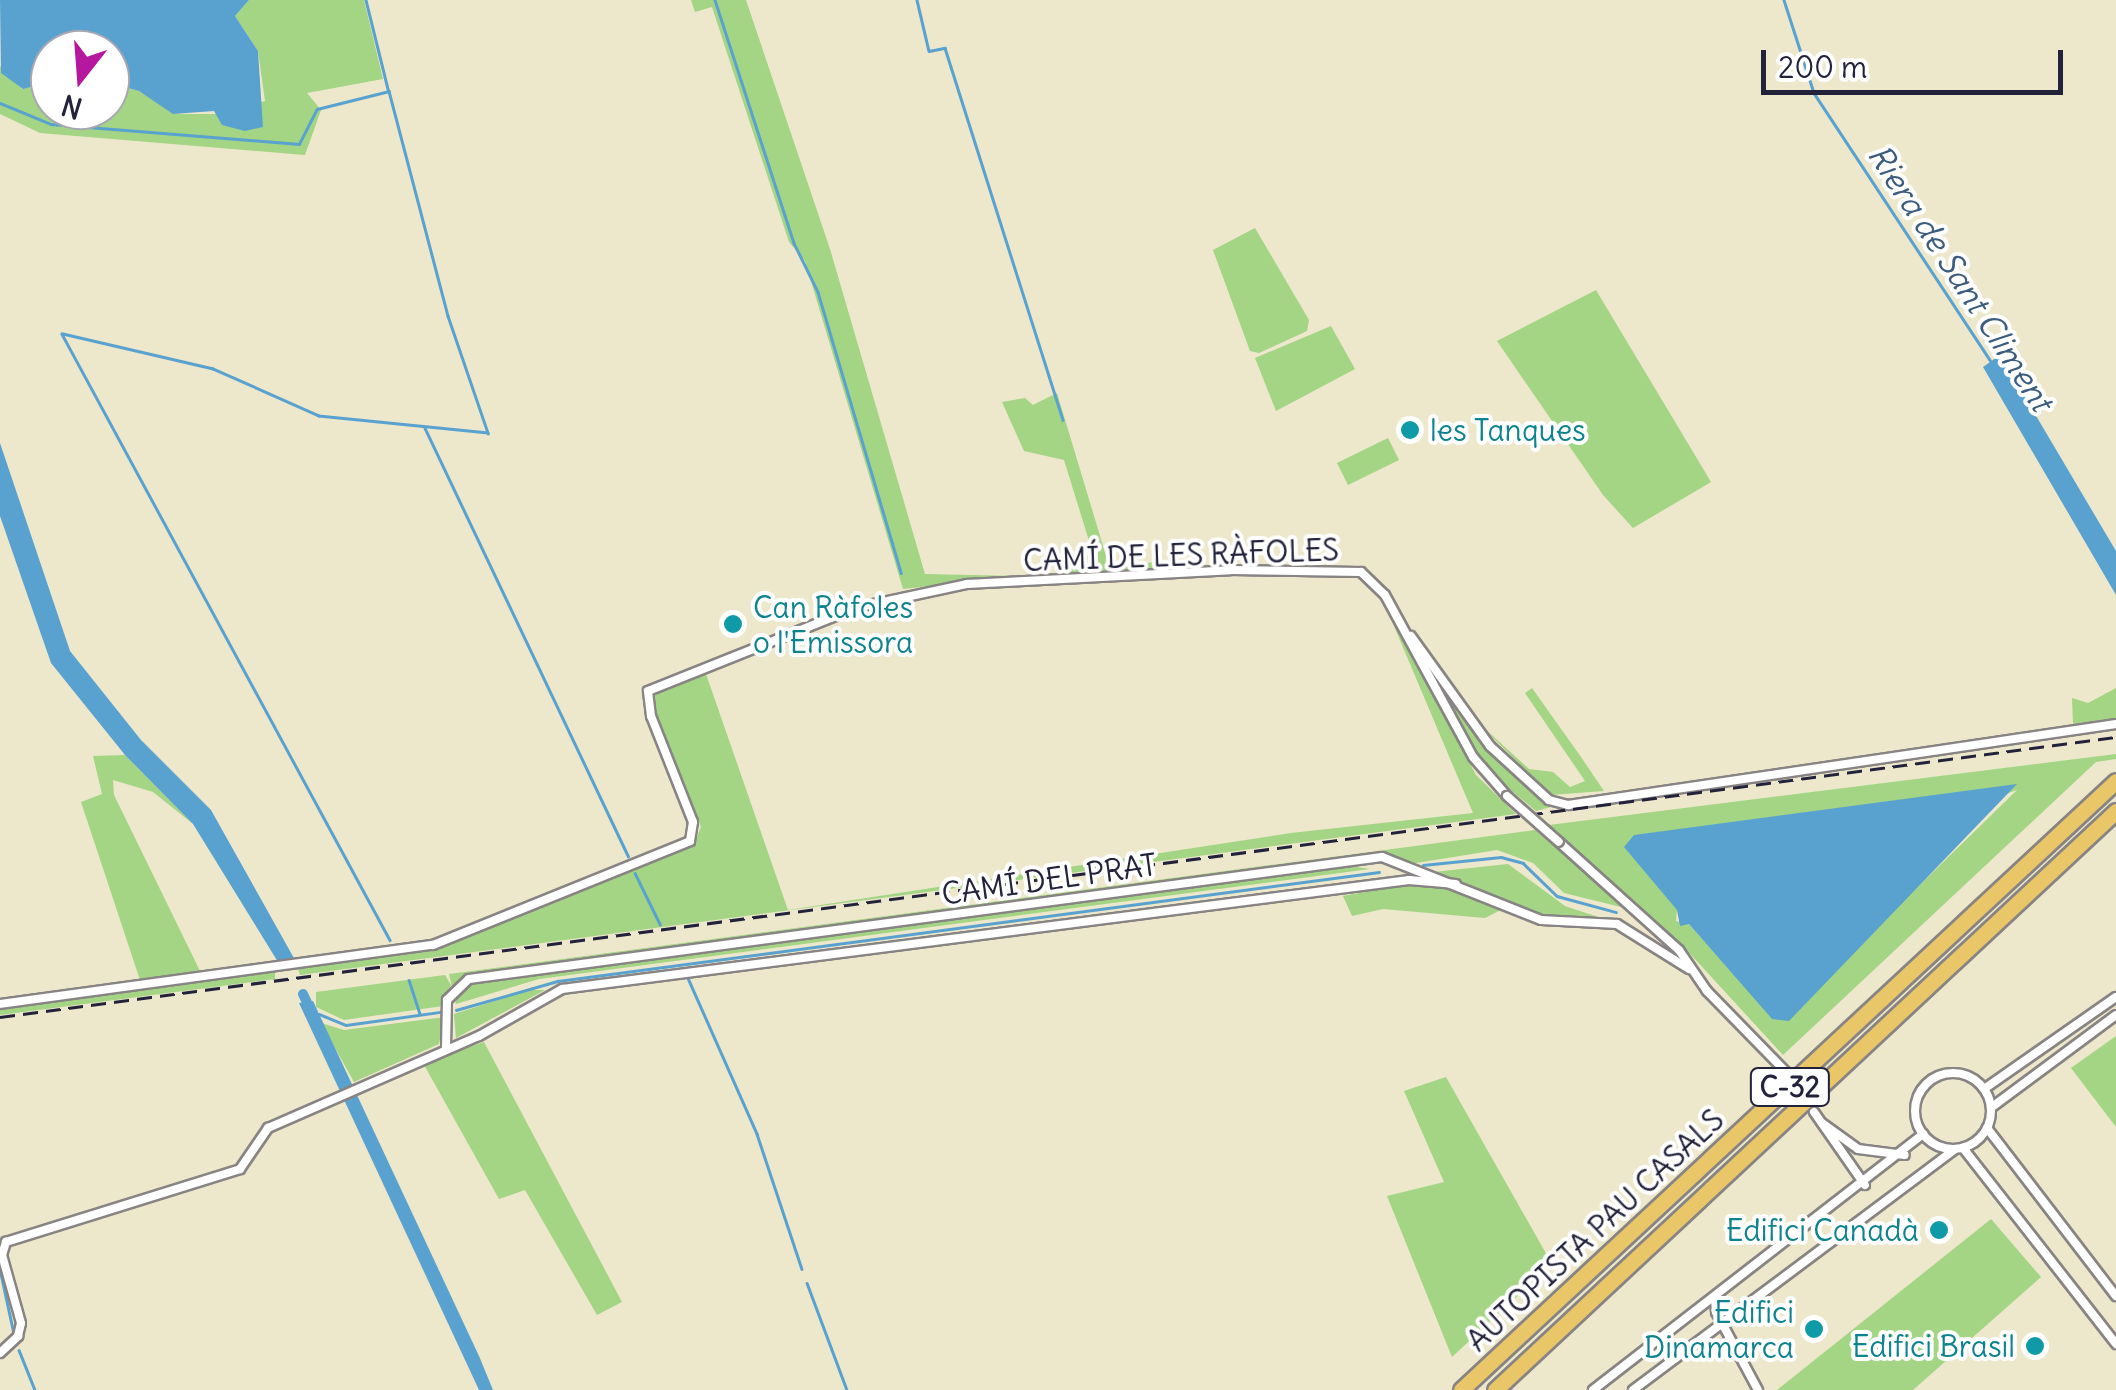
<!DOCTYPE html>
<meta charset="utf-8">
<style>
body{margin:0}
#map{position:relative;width:2116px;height:1390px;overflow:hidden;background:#ede7cb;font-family:Delius,sans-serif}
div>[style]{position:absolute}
.green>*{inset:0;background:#a3d584}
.water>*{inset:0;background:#59a2d0}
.stream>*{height:2.5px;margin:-1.25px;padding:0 1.25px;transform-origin:1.25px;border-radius:1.25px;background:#59a2d0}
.canal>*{height:10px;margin:-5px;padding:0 5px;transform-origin:5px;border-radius:5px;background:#59a2d0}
.minor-tunnel>*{height:8px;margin-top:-4px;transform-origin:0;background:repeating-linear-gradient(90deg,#c4c0ae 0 8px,transparent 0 12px)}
.roads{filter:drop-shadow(2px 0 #888483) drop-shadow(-2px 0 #888483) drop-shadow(0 2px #888483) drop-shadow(0 -2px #888483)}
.minor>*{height:8px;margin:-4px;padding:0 4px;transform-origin:4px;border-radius:4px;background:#fff}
.minor>.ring{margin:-4px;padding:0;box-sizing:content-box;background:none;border:8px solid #fff;border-radius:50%}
.motorway>*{height:15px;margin:-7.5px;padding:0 7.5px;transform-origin:7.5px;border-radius:7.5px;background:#e9c769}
.rail>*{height:2.5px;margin-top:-1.25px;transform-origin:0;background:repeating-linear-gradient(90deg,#22223b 0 15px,transparent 0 23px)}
.bridges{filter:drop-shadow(2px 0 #888483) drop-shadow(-2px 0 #888483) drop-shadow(0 2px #888483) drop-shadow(0 -2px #888483)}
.minor-bridge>*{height:8px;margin:-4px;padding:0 4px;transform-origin:4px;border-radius:4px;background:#fff}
.dots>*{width:28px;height:28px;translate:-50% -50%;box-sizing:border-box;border:5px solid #fff;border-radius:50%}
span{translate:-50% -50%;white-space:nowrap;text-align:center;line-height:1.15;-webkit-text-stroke:8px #fff;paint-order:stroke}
.shield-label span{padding:2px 8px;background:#fff;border:2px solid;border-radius:8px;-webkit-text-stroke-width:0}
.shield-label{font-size:28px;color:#22223b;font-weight:700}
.culture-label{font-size:30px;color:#0d838f}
.left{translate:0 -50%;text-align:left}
.right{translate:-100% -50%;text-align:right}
.street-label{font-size:30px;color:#22223b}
.water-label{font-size:32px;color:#3b5c7e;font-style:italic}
.north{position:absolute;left:30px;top:30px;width:100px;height:100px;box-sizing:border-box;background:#fff;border:2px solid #a7a7b1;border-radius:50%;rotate:197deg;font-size:28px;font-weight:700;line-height:40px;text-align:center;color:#22223b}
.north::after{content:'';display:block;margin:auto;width:35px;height:45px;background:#b5179e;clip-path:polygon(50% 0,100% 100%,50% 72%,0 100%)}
.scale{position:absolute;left:1761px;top:50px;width:302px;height:45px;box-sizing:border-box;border:5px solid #22223b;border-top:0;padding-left:12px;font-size:30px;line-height:35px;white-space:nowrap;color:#22223b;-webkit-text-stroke:8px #fff;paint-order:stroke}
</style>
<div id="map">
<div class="green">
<div style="clip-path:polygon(249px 0,364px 0,383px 79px,307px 93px,321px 110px,305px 155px,40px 133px,0 114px,0 66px,22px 89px,50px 82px,50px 110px,110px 110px,110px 83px,139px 91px,177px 114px,219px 114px,265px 101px,258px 51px,235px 16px)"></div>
<div style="clip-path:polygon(691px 0,746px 0,830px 249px,925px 574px,1020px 576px,903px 589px,805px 261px,789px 242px,712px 7px,695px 12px)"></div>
<div style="clip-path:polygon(1255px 228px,1309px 320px,1307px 331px,1259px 353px,1250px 351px,1213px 250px)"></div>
<div style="clip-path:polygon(1596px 290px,1711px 482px,1633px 528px,1603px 495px,1497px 341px)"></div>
<div style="clip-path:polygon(1331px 326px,1355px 369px,1276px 411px,1255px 358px)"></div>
<div style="clip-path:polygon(1057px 393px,1110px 569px,1154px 562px,1158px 569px,1065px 573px,1065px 565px,1090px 554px,1090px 544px,1064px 460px,1024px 451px,1002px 402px,1025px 398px,1033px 405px)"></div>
<div style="clip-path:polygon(1388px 438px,1399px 460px,1348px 485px,1337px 463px)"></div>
<div style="clip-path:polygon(1383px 600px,1476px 775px,1516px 814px,300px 975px,298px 969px,436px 948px,694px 844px,701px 827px,650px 702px,659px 688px,706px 674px,788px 910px,1291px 833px,1473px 813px)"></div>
<div style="clip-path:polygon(1431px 669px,1464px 721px,1551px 807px,1536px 811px,1496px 778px,1472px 750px)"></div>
<div style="clip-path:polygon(1532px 688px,1581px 757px,1604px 791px,1551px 795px,1472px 717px,1529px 769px,1553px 772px,1570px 787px,1585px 781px,1525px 693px)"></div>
<div style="clip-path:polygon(2116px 688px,2116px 718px,2073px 724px,2072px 698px,2088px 703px)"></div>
<div style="clip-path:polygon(evenodd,2116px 754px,2116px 759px,2096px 762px,1783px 1055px,1682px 945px,1549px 825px,2116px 754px,2017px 790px,1804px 998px,1805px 1005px,1772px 1018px,1689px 924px,1676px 921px,1677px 910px,2017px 790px)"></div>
<div style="clip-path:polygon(125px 755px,193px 824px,153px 792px,113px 780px,114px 795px,201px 973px,140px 980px,81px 802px,102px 794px,93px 756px)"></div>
<div style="clip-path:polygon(1535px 830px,1629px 909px,1564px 893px,1533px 863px,1497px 850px,1410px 864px,1384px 854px,509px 970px,1349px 866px,1370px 869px,539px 979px,456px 1004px,449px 974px)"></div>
<div style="clip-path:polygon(1508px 864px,1565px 906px,1610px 921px,1525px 912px,1433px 872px)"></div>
<div style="clip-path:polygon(1410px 883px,1440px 886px,1501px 910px,1485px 918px,1383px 909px,1352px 916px,1343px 896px)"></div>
<div style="clip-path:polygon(275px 971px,275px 979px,0 1015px,0 1007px)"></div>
<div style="clip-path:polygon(445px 975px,451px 985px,443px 1006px,344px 1020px,316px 1007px,316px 992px)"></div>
<div style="clip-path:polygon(530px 990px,545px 990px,456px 1038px,454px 1014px)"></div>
<div style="clip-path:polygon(445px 1017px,439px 1044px,354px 1082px,321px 1023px,344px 1030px)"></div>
<div style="clip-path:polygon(2116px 1036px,2116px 1127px,2071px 1068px)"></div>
<div style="clip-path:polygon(484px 1042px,622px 1302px,597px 1315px,525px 1190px,499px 1199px,423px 1063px)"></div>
<div style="clip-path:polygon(1446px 1077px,1552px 1264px,1452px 1357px,1387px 1196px,1444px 1182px,1404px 1091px)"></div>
<div style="clip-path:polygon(1991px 1219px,2041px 1277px,1913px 1390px,1777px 1390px)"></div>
</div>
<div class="water">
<div style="clip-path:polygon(0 0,249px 0,235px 16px,258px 51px,263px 127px,245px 131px,222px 125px,214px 111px,173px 114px,139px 91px,110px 83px,110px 50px,50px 50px,50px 82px,23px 89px,1px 73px)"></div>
<div style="clip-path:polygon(2000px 355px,2116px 551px,2116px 595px,1983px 367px)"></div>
<div style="clip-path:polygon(0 443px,70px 651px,141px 740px,211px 810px,295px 960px,278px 962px,193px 824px,125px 755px,51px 663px,0 516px)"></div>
<div style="clip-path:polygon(2017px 784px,1789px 1021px,1772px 1019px,1689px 924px,1680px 926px,1677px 910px,1624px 847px,1634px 835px)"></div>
<div style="clip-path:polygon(313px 1001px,479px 1356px,493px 1390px,479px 1390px,299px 1003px)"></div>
</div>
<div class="stream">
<div style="left:366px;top:0;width:92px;rotate:76.1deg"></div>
<div style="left:715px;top:0;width:256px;rotate:72deg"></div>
<div style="left:794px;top:243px;width:55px;rotate:63.9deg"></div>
<div style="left:818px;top:292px;width:293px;rotate:73.5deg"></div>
<div style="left:917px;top:0;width:52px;rotate:76.8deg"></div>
<div style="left:929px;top:51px;width:16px;rotate:-11deg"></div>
<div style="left:945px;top:48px;width:390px;rotate:72.4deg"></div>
<div style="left:1784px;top:0;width:98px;rotate:72.1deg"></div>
<div style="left:1814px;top:93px;width:325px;rotate:56.6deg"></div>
<div style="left:0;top:103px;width:55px;rotate:22.4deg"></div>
<div style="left:51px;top:124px;width:249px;rotate:4.6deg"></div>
<div style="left:299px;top:144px;width:39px;rotate:-63deg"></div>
<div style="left:317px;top:109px;width:74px;rotate:-14deg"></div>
<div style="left:389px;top:91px;width:233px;rotate:75.3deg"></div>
<div style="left:448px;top:316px;width:124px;rotate:71.1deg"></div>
<div style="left:488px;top:433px;width:170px;rotate:-174.3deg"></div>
<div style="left:319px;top:416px;width:116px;rotate:-156.1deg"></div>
<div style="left:213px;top:369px;width:155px;rotate:-166.9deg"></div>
<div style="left:62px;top:334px;width:689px;rotate:61.58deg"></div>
<div style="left:425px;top:428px;width:474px;rotate:64.6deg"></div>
<div style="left:1423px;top:865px;width:78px;rotate:-5.9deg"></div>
<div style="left:1501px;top:857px;width:23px;rotate:15deg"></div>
<div style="left:1523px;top:863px;width:47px;rotate:44.1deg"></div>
<div style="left:1557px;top:896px;width:61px;rotate:15.2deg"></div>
<div style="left:635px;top:873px;width:57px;rotate:63.9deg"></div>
<div style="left:688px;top:978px;width:171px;rotate:66.1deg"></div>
<div style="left:757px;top:1134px;width:142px;rotate:71.6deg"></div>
<div style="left:409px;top:980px;width:35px;rotate:72deg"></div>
<div style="left:456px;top:1010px;width:106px;rotate:-15.9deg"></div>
<div style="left:558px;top:981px;width:828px;rotate:-7.56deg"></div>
<div style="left:319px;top:1014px;width:29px;rotate:22deg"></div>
<div style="left:346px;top:1025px;width:95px;rotate:-7.9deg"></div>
<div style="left:0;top:1269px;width:66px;rotate:77.8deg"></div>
<div style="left:807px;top:1283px;width:114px;rotate:69.5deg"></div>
<div style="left:19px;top:1350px;width:43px;rotate:68.2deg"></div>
</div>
<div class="canal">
<div style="left:303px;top:994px;width:19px;rotate:65deg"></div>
</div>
<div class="minor-tunnel">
<div style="left:1785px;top:1071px;width:50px;rotate:54.7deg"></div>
</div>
<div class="roads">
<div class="minor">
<div style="left:1411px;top:636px;width:135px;rotate:54.3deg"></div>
<div style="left:1490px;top:746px;width:80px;rotate:42.5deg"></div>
<div style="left:1549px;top:800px;width:20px;rotate:15deg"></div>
<div style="left:1568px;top:805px;width:554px;rotate:-8.41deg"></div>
<div style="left:1559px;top:842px;width:161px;rotate:42deg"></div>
<div style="left:1679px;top:950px;width:50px;rotate:55.7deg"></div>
<div style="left:1707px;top:991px;width:112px;rotate:45.7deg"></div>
<div style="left:0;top:1004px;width:437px;rotate:-7.8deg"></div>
<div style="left:433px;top:945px;width:277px;rotate:-22deg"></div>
<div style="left:690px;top:841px;width:19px;rotate:-81deg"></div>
<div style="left:693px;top:822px;width:114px;rotate:-111.6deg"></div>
<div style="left:651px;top:716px;width:25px;rotate:-97deg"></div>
<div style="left:648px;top:691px;width:223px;rotate:-21.8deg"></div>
<div style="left:855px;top:608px;width:115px;rotate:-12.1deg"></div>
<div style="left:967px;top:584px;width:264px;rotate:-3deg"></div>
<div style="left:1231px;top:570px;width:130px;rotate:0.9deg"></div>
<div style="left:1361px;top:572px;width:33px;rotate:44deg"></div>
<div style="left:1385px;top:595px;width:184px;rotate:61.5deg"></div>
<div style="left:1473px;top:757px;width:52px;rotate:48.9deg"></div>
<div style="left:446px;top:1047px;width:47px;rotate:-88.8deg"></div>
<div style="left:447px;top:1000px;width:30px;rotate:-44deg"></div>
<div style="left:469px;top:979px;width:921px;rotate:-7.61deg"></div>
<div style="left:1382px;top:857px;width:171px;rotate:21.6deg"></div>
<div style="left:1541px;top:920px;width:76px;rotate:3deg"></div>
<div style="left:1617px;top:924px;width:85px;rotate:32deg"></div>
<div class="ring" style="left:1915px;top:1073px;width:68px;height:68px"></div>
<div style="left:1984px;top:1089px;width:161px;rotate:-34.9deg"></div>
<div style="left:1992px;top:1107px;width:154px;rotate:-36.6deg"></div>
<div style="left:1814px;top:1112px;width:89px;rotate:55.1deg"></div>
<div style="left:1822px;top:1123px;width:44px;rotate:35.8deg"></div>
<div style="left:1858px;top:1149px;width:47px;rotate:7.3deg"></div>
<div style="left:1987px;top:1128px;width:212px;rotate:52.5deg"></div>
<div style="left:1963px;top:1148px;width:249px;rotate:52deg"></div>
<div style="left:1715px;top:1298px;width:14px;rotate:86deg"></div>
<div style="left:1716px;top:1312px;width:89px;rotate:61.7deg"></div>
<div style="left:0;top:1353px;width:25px;rotate:-43deg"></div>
<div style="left:18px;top:1336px;width:13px;rotate:-77deg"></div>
<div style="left:21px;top:1323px;width:71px;rotate:-105.6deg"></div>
<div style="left:2px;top:1255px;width:14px;rotate:-73deg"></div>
<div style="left:6px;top:1242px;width:245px;rotate:-17.3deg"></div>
<div style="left:240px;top:1169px;width:50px;rotate:-55.7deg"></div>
<div style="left:268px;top:1128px;width:230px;rotate:-23.6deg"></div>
<div style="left:479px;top:1036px;width:95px;rotate:-29.5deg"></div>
<div style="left:562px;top:989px;width:854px;rotate:-7.33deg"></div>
<div style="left:1409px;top:880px;width:47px;rotate:4.9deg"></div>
<div style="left:1593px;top:1390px;width:418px;rotate:-37.8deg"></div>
<div style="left:1633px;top:1390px;width:402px;rotate:-36.8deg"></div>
</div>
<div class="motorway">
<div style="left:1461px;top:1390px;width:894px;rotate:-42.92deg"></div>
<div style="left:1495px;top:1390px;width:849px;rotate:-43deg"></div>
</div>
</div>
<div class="rail">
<div style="left:0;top:1017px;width:2134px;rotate:-7.54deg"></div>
</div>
<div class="bridges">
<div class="minor-bridge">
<div style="left:1507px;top:796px;width:69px;rotate:41.5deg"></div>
</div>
</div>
<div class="dots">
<div style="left:1410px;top:430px;background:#0f9aa8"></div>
<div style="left:733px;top:624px;background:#0f9aa8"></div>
<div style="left:1939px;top:1230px;background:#0f9aa8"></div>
<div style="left:1814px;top:1329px;background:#0f9aa8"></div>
<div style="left:2035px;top:1346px;background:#0f9aa8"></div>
</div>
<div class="shield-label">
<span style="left:1790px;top:1087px">C-32</span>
</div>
<div class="culture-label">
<span class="left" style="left:1430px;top:430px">les Tanques</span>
<span class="left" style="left:753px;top:624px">Can Ràfoles<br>o l'Emissora</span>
<span class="right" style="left:1919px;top:1230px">Edifici Canadà</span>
<span class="right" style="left:1794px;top:1329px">Edifici<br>Dinamarca</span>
<span class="right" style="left:2015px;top:1346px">Edifici Brasil</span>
</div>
<div class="street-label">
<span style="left:1181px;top:555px;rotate:-2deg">CAMÍ DE LES RÀFOLES</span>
<span style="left:1049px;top:879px;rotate:-8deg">CAMÍ DEL PRAT</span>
<span style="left:1595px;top:1230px;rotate:-43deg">AUTOPISTA PAU CASALS</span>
</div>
<div class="water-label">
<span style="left:1960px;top:278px;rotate:57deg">Riera de Sant Climent</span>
</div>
<div class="north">N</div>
<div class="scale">200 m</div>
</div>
